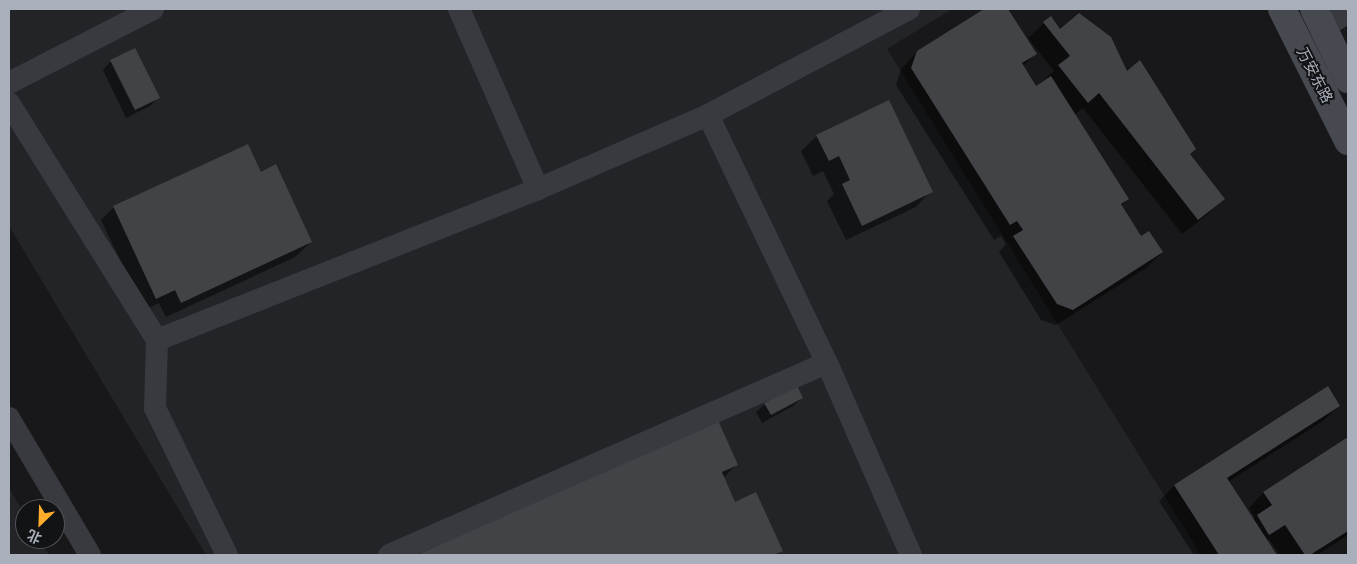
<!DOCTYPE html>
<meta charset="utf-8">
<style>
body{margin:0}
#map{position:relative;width:1357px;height:564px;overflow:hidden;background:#18181a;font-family:Lato,"Noto Sans SC",sans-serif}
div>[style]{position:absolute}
.built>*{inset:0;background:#232427}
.shadow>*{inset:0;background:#0007}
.building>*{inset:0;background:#414347}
.minor>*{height:22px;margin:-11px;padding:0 11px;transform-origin:11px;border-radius:11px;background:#383a3f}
.secondary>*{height:28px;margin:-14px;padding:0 14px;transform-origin:14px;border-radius:14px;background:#46494f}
span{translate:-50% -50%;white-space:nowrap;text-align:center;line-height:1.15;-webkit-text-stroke:4px #121315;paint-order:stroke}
.street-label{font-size:15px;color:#a9afbb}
.frame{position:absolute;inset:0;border:10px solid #a9afbb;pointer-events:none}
.north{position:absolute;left:15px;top:499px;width:50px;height:50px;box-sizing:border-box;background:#121315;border:1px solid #4e5157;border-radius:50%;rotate:204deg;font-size:14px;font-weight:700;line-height:20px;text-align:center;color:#a9afbb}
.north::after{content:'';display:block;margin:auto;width:18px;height:22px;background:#ffad2b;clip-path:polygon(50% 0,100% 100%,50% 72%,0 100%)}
</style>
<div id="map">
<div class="built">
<div style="clip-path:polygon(9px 9px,952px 9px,887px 49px,1201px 555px,206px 555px,9px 226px)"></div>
<div style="clip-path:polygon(9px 488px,25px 515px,25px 539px,39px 539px,49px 555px,9px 555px)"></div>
</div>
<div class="shadow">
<div style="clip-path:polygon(986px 9px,1007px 9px,1035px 54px,1022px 67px,1036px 87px,1054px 71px,1028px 38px,1044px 23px,1127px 73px,1223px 199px,1208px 214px,1182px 234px,1083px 108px,1074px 115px,1128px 199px,1121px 206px,1141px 238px,1162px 252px,1146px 268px,1056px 325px,1041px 320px,999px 252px,1006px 244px,1001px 236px,994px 240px,896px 85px,901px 69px,917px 52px)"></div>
<div style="clip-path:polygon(111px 61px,158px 98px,150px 106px,126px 118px,103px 70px)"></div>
<div style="clip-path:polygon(817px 136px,931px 191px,916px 207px,846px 240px,827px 201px,834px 194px,823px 171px,813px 176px,801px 151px)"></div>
<div style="clip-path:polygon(248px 146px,255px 175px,311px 242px,295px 257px,166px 317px,159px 303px,144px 310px,101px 220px,114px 207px)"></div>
<div style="clip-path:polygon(796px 387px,802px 398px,793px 406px,762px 423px,756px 412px,765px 404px)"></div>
<div style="clip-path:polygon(1339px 406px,1323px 421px,1228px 482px,1253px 520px,1255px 518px,1249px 508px,1264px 492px,1348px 439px,1348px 535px,1317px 555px,1280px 555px,1269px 539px,1266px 541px,1275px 555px,1194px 555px,1159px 501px,1175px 485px)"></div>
<div style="clip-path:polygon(716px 420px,737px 464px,723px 478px,734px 504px,781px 551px,777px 555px,421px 555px)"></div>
</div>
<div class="building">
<div style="clip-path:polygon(984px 9px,1008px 9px,1037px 54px,1022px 63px,1036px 86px,1051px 76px,1129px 199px,1121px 204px,1141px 236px,1149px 231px,1163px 252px,1073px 310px,1057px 304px,1013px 236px,1023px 230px,1017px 221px,1010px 225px,911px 68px,917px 51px)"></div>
<div style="clip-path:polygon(1079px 13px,1111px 37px,1127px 71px,1140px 60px,1196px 149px,1190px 154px,1225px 199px,1198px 220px,1099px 93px,1088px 103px,1058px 65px,1070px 56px,1043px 22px,1051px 16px,1060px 29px)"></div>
<div style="clip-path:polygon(135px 48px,160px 98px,135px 110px,110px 60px)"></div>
<div style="clip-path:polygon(889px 100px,933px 192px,862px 226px,842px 184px,850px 180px,839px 156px,829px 161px,816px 135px)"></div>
<div style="clip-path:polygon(248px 144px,261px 172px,276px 164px,312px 242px,181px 303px,175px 290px,156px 299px,113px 206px)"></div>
<div style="clip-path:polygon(797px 386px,803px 398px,771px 415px,764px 403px)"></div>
<div style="clip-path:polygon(1328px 386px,1340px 406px,1227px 478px,1277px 555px,1219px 555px,1174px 485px)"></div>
<div style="clip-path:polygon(717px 418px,738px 465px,722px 472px,735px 502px,756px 492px,783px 551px,774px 555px,417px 555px)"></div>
<div style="clip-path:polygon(1348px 437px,1348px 531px,1310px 555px,1305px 555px,1285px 525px,1269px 535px,1257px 515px,1272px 505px,1263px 492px)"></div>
</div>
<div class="minor">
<div style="left:459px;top:9px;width:197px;rotate:66.3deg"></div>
<div style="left:1322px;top:29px;width:31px;rotate:-33deg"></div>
<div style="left:9px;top:83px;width:162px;rotate:-27.2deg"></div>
<div style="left:9px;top:103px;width:279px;rotate:58deg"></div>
<div style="left:708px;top:115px;width:275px;rotate:64.4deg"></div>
<div style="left:827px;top:363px;width:210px;rotate:66.4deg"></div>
<div style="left:9px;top:418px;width:159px;rotate:59.4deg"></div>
<div style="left:227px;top:555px;width:164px;rotate:-116.1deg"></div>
<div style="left:155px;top:408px;width:68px;rotate:-88.3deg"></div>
<div style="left:157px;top:340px;width:410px;rotate:-21.6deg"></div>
<div style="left:538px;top:189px;width:185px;rotate:-23.5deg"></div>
<div style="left:708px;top:115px;width:227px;rotate:-27.8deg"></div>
<div style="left:389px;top:555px;width:478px;rotate:-23.7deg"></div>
</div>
<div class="secondary">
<div style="left:1282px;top:9px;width:148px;rotate:63.4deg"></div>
<div style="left:1314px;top:9px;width:78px;rotate:64.1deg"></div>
</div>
<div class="street-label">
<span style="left:1315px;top:75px;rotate:63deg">万安东路</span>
</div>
<div class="frame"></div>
<div class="north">北</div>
</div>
